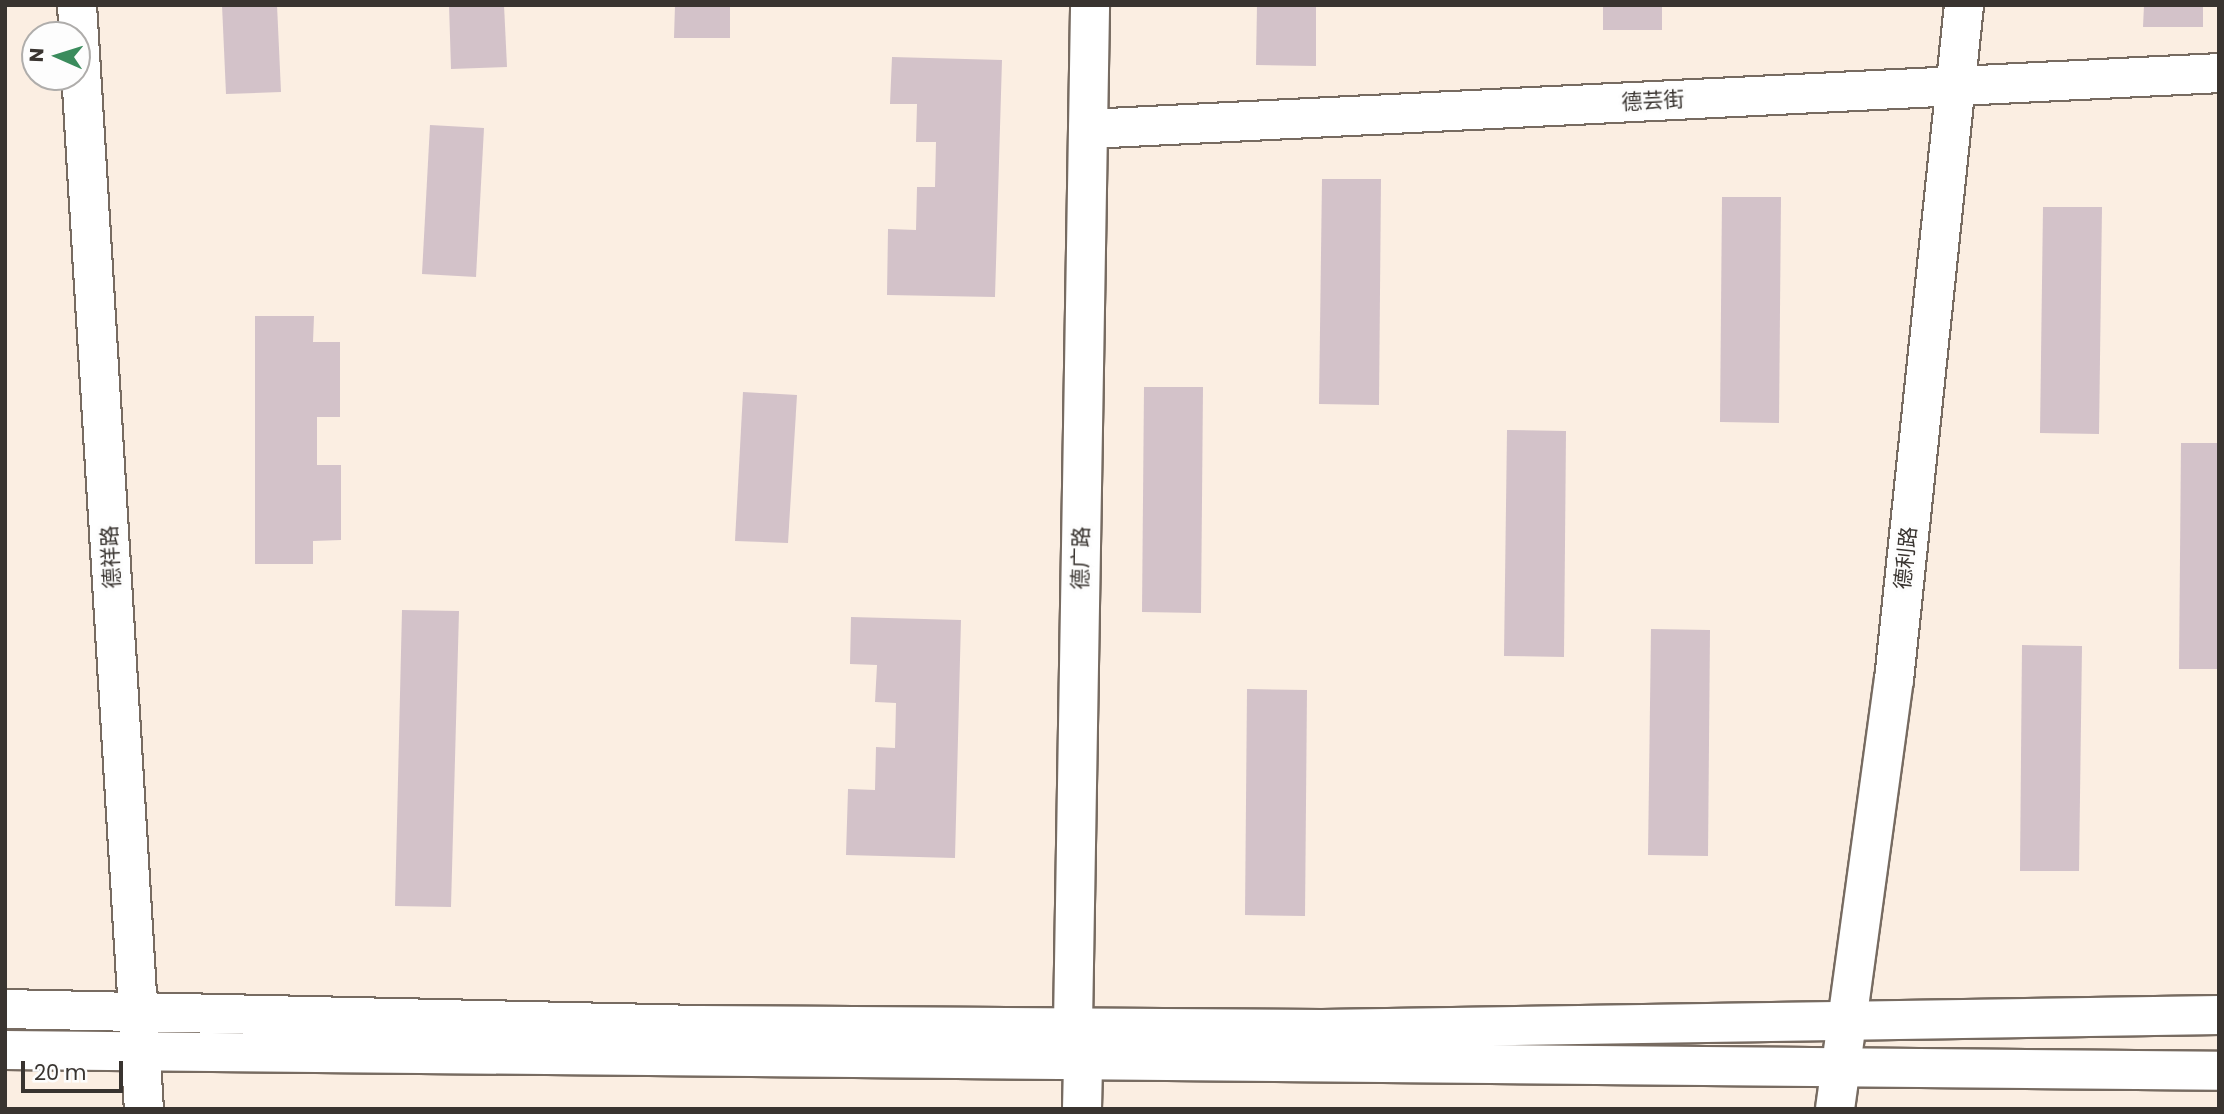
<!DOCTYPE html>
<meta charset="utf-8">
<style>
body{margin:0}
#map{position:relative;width:2224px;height:1114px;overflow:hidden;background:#fbeee2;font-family:Poppins,"Noto Sans SC",sans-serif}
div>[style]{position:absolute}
.building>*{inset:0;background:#d3c2c9}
.roads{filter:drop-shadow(2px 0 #776b61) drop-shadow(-2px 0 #776b61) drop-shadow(0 2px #776b61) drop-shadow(0 -2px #776b61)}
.minor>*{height:38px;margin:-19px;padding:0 19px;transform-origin:19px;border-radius:19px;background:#fff}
span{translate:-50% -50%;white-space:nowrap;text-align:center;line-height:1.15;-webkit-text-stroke:6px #fdfdfd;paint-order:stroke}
.street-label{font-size:21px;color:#393430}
.frame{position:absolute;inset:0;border:7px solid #393430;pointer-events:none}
.north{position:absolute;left:21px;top:21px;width:70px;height:70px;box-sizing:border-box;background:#fdfdfd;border:2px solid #afadab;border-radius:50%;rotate:273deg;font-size:19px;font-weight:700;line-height:28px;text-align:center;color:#393430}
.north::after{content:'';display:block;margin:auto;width:24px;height:32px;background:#3b8c5d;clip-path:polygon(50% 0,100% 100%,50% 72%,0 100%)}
.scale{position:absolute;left:21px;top:1061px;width:102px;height:32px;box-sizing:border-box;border:4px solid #393430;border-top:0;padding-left:9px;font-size:21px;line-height:24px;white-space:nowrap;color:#393430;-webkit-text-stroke:5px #fdfdfd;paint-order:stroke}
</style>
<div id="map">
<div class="building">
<div style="clip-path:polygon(222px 5px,277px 5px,281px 92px,226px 94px)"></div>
<div style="clip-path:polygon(449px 5px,504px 5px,507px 67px,451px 69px)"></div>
<div style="clip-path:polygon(675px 5px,730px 5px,730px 38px,674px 38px)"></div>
<div style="clip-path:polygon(1257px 5px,1316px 5px,1316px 66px,1256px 65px)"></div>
<div style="clip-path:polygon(1603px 5px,1662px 5px,1662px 30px,1603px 30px)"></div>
<div style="clip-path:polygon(2144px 5px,2203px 5px,2203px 27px,2143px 27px)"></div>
<div style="clip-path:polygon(892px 57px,1002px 60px,995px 297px,887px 295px,888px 229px,916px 230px,917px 187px,935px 187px,936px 142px,916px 142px,917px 104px,890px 104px)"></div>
<div style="clip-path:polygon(430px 125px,484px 128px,476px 277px,422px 274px)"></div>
<div style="clip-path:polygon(1322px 179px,1381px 179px,1379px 405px,1319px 404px)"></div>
<div style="clip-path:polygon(1722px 197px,1781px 197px,1779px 423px,1720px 422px)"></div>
<div style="clip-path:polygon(2043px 207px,2102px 207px,2099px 434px,2040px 433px)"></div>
<div style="clip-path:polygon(255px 316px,314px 316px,313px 342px,340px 342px,340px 417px,317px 417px,317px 465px,341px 465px,341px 540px,313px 541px,313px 564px,255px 564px)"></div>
<div style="clip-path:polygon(1144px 387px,1203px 387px,1201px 613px,1142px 612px)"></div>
<div style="clip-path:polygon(743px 392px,797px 395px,788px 543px,735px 541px)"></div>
<div style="clip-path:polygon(1507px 430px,1566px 431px,1564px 657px,1504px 656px)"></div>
<div style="clip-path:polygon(2181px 443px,2219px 443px,2219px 669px,2179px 669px)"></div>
<div style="clip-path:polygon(402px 610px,459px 611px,451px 907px,395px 906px)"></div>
<div style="clip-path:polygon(851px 617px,961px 620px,955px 858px,846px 855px,848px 789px,875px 790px,876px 747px,895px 748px,896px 703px,875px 702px,877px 665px,850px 664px)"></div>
<div style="clip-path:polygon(1651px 629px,1710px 630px,1708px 856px,1648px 855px)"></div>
<div style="clip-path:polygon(2022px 645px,2082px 646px,2079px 871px,2020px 871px)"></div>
<div style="clip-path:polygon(1247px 689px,1307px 690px,1305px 916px,1245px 915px)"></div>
</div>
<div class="roads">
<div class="minor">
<div style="left:77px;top:5px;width:1106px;rotate:86.53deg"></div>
<div style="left:1088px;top:129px;width:1132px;rotate:-2.83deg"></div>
<div style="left:5px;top:1009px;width:694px;rotate:1.32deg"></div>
<div style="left:699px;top:1025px;width:623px;rotate:0.37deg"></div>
<div style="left:1322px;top:1029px;width:897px;rotate:-0.89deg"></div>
<div style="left:5px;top:1050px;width:2214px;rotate:0.54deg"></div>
<div style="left:1082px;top:1109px;width:45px;rotate:-88.7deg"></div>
<div style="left:1083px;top:1064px;width:41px;rotate:-104deg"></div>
<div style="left:1073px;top:1024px;width:1019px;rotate:-89.04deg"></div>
<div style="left:1835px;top:1109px;width:433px;rotate:-82.2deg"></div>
<div style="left:1894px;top:680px;width:679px;rotate:-84.08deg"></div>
</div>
</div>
<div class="street-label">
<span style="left:1653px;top:101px;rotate:-3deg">德芸街</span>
<span style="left:111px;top:557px;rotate:-93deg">德祥路</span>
<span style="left:1081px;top:558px;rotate:-89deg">德广路</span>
<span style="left:1906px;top:558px;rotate:-84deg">德利路</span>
</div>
<div class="frame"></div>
<div class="north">N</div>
<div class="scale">20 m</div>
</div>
